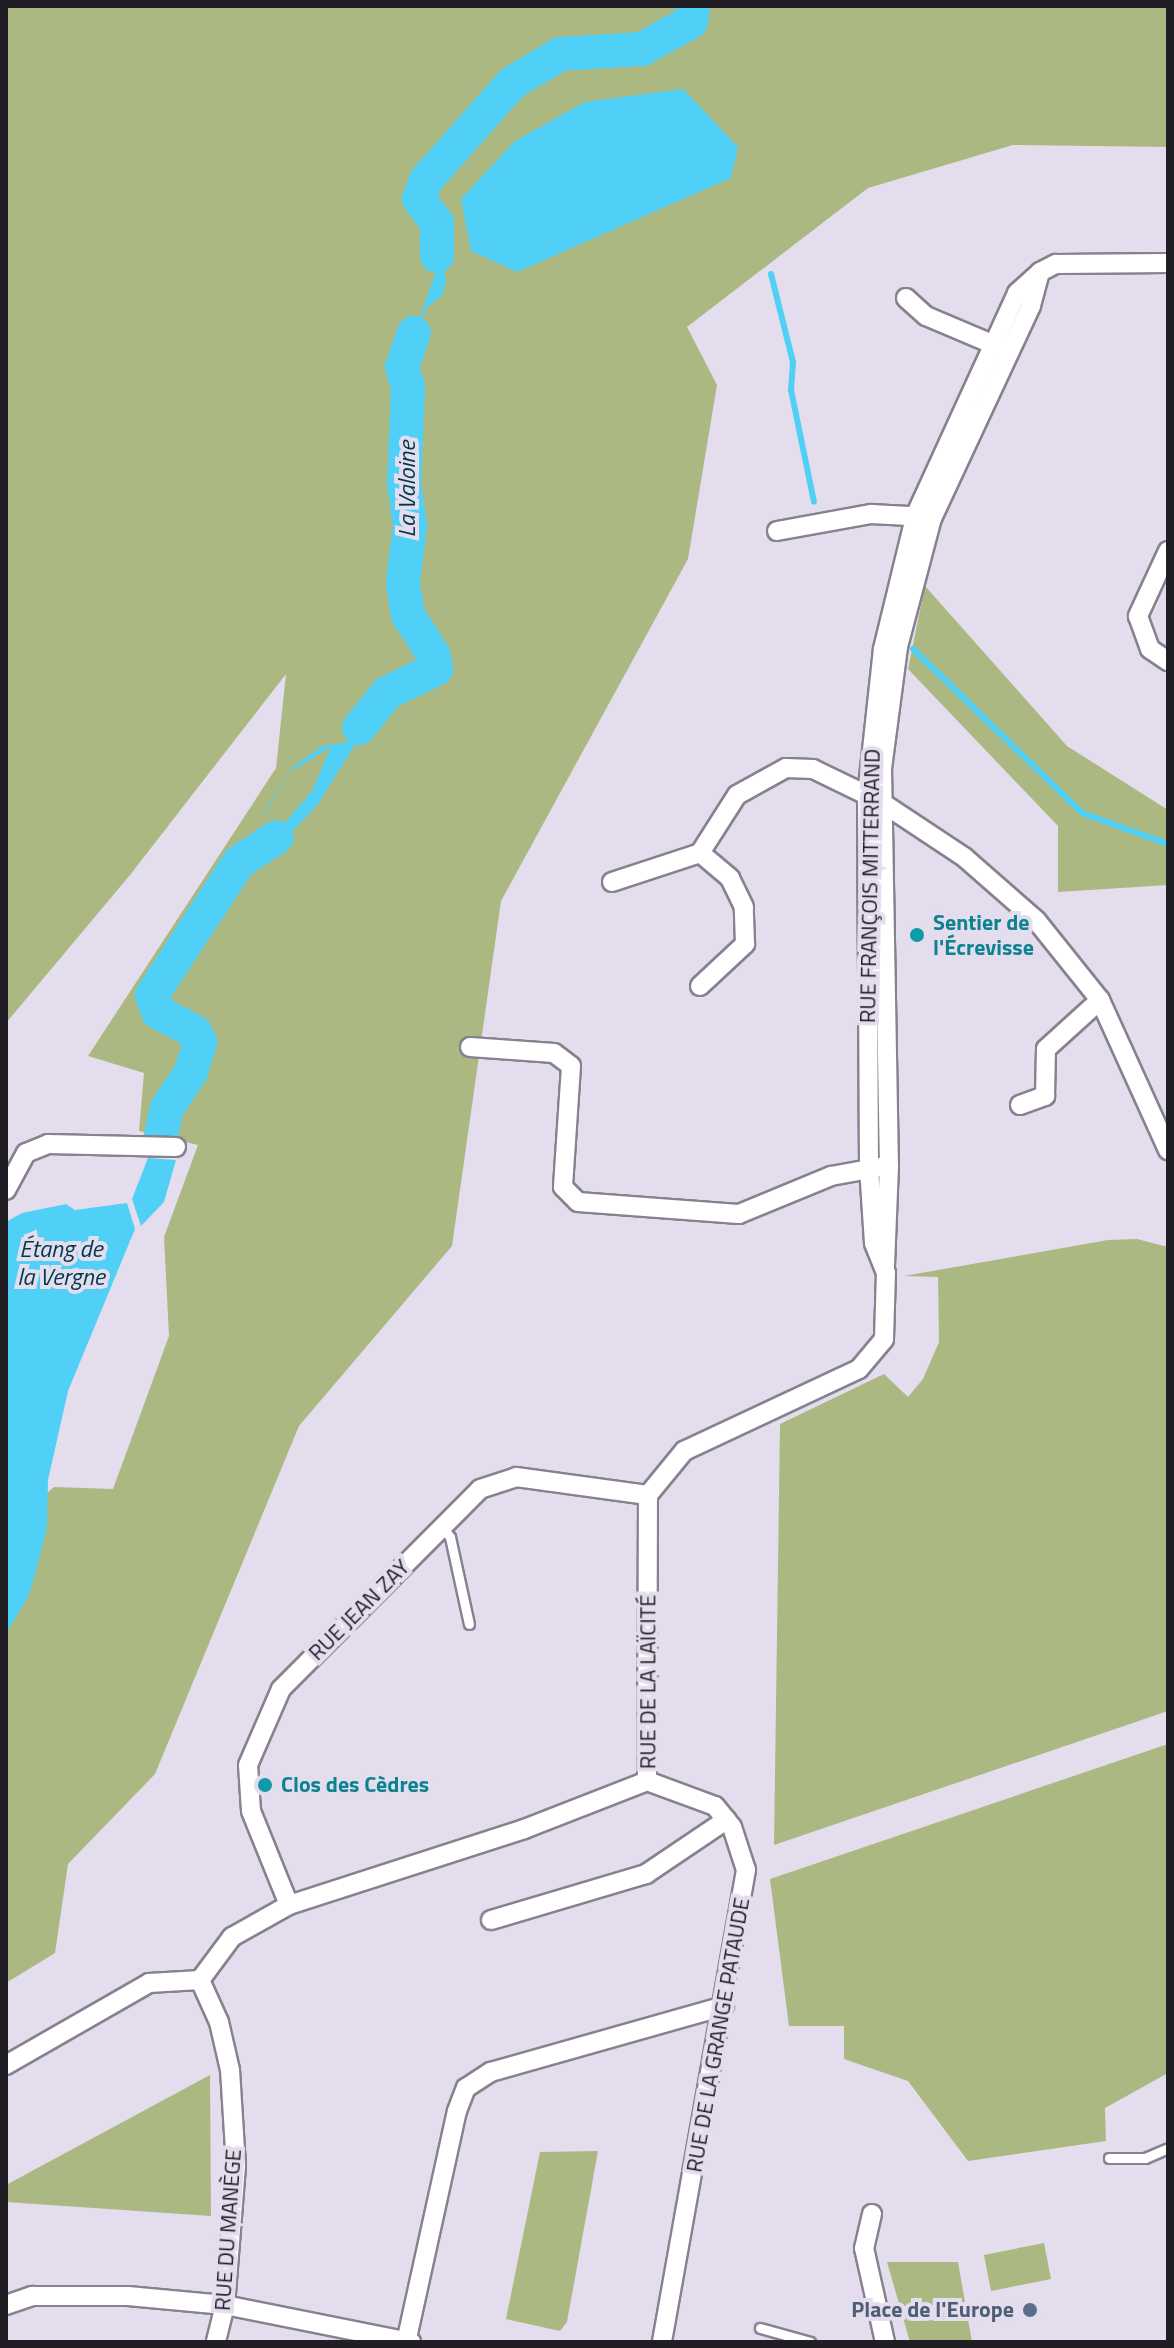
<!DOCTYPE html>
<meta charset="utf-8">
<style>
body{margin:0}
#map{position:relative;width:1174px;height:2348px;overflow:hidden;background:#e4dded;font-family:"Titillium Web",sans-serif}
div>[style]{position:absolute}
.green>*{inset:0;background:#acb882}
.water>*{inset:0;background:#51d0f7}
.stream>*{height:6px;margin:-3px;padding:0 3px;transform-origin:3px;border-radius:3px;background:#51d0f7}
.river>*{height:34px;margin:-17px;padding:0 17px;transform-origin:17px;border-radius:17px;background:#51d0f7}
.roads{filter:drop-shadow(2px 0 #878190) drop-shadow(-2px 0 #878190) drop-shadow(0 2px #878190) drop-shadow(0 -2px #878190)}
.lane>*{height:9px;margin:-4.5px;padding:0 4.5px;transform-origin:4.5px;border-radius:4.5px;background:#fff}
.street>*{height:18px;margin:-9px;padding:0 9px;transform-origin:9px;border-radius:9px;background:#fff}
.dots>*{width:22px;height:22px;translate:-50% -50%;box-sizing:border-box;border:4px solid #e4dded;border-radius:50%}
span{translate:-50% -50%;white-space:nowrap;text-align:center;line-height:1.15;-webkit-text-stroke:8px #e4dded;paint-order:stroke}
.street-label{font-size:22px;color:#201e24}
.culture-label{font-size:22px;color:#0d838f;font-weight:700}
.left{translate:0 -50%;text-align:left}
.service-label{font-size:22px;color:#4e5e75;font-weight:700}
.right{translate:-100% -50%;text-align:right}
.water-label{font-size:24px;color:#003a4a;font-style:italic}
.frame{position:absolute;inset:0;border:8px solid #201e24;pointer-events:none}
</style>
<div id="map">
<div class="green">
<div style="clip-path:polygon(6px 6px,1168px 6px,1168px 147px,1013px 145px,868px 188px,687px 327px,717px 385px,688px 559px,501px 901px,452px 1246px,299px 1426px,155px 1774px,68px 1864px,55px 1953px,6px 1983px,6px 1528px,54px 1487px,113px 1489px,169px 1336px,164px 1237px,198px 1145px,139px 1131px,144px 1073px,88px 1056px,276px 768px,286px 674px,130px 875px,6px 1023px)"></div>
<div style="clip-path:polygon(925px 586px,1067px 746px,1168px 810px,1168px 885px,1058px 892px,1058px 826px,908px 669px)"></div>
<div style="clip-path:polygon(1137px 1239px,1168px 1247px,1168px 1711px,774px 1845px,780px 1424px,884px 1374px,908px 1397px,923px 1379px,939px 1342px,938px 1277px,904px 1276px,1108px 1240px)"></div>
<div style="clip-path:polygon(1168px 1744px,1168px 2073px,1105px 2108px,1106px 2141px,968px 2161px,908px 2081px,844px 2059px,844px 2026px,789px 2026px,770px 1879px)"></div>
<div style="clip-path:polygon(210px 2075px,211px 2216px,6px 2202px,6px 2185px)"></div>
<div style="clip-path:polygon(598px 2151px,567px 2322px,560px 2331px,506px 2319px,540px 2152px)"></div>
<div style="clip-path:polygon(1044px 2243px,1051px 2279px,991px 2291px,984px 2255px)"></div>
<div style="clip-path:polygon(887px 2262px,958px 2262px,972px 2342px,910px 2342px)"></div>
</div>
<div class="water">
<div style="clip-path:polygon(evenodd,691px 6px,693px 31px,650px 58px,604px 65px,598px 55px,560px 57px,527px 85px,499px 96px,426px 187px,425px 204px,437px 223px,446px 282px,442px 296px,427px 307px,409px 349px,415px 377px,408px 456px,414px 525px,407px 588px,415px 625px,438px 650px,436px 669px,415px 693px,373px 716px,318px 804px,289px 835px,243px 872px,168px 975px,157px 995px,159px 1004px,200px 1029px,205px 1047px,195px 1075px,170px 1113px,164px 1141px,160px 1140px,167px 1108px,191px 1072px,200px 1042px,195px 1032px,158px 1012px,152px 995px,191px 930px,233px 882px,242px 841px,266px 824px,266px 809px,293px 767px,322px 746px,348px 742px,387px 693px,431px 672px,433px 654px,408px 615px,403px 582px,410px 525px,404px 484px,408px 387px,402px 367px,436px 272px,434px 224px,419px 199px,426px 180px,498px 95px,512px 83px,560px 54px,625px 53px,662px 41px,686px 29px,691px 6px,331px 747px,312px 791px,281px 827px,243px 846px,264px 834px,267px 810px,290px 772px,331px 747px)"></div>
<div style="clip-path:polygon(683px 89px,738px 147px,731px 178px,517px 272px,471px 251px,461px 199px,515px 141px,585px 102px)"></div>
<div style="clip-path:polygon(148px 1158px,176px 1160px,164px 1202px,141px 1226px,132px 1199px)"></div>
<div style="clip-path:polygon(127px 1203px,135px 1229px,68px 1391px,48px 1480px,47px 1528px,37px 1567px,29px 1595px,6px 1634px,6px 1222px,22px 1213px,66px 1204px,75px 1210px)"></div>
</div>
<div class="stream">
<div style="left:771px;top:274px;width:91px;rotate:76deg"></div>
<div style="left:793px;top:362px;width:28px;rotate:94deg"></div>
<div style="left:791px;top:390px;width:114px;rotate:78.4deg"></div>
<div style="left:913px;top:649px;width:235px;rotate:44.1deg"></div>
<div style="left:1082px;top:813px;width:91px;rotate:19.8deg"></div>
</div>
<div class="river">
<div style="left:437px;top:256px;width:33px;rotate:-90deg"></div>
<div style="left:437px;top:223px;width:30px;rotate:-127deg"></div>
<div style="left:419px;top:199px;width:20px;rotate:-70deg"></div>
<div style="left:426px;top:180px;width:130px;rotate:-48.4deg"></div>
<div style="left:512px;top:83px;width:56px;rotate:-31.1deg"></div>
<div style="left:560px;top:54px;width:82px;rotate:-3.5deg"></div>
<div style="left:642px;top:49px;width:56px;rotate:-28.9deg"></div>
<div style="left:691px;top:22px;width:16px;rotate:-83deg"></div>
<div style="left:359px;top:728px;width:45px;rotate:-51.3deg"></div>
<div style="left:387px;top:693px;width:55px;rotate:-26.1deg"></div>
<div style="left:436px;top:669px;width:15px;rotate:-101deg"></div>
<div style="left:433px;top:654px;width:46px;rotate:-122.7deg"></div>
<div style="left:408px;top:615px;width:33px;rotate:-99deg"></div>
<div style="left:403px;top:582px;width:57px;rotate:-83deg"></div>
<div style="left:410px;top:525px;width:41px;rotate:-98.3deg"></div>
<div style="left:404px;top:484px;width:97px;rotate:-87.6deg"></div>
<div style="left:408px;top:387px;width:21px;rotate:-107deg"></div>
<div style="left:402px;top:367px;width:36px;rotate:-71deg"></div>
<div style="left:160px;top:1140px;width:33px;rotate:-78deg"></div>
<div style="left:167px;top:1108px;width:43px;rotate:-56.3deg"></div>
<div style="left:191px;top:1072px;width:31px;rotate:-73deg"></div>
<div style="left:200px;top:1042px;width:11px;rotate:-117deg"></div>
<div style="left:195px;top:1032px;width:42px;rotate:-151.6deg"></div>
<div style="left:158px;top:1012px;width:18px;rotate:-109deg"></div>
<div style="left:152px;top:995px;width:159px;rotate:-56.8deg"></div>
<div style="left:239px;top:862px;width:45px;rotate:-33.3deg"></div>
</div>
<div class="roads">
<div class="lane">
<div style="left:442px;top:1527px;width:13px;rotate:51deg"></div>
<div style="left:450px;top:1537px;width:89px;rotate:77.7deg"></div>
<div style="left:1109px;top:2158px;width:36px"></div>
<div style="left:1145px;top:2158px;width:25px;rotate:-23deg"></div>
<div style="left:760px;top:2328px;width:52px;rotate:15.6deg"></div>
</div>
<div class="street">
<div style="left:1040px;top:272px;width:18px;rotate:-27deg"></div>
<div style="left:1056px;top:264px;width:112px;rotate:-0.5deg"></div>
<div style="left:906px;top:298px;width:27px;rotate:42deg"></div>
<div style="left:926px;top:316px;width:77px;rotate:22.9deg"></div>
<div style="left:777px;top:531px;width:96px;rotate:-10.3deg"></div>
<div style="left:871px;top:514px;width:57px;rotate:3deg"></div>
<div style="left:1168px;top:551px;width:72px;rotate:114.8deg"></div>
<div style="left:1138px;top:616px;width:35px;rotate:70deg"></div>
<div style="left:1150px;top:649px;width:22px;rotate:34deg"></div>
<div style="left:612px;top:882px;width:93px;rotate:-18.2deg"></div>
<div style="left:700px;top:853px;width:69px;rotate:-57.5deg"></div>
<div style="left:737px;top:795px;width:56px;rotate:-28.9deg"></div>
<div style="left:786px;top:768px;width:27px;rotate:2deg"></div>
<div style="left:813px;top:769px;width:76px;rotate:25.9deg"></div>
<div style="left:881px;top:802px;width:100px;rotate:33.5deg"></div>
<div style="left:964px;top:857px;width:96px;rotate:41.2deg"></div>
<div style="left:1036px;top:920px;width:102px;rotate:51.3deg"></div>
<div style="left:1100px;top:1000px;width:165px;rotate:65.6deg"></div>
<div style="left:700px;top:986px;width:62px;rotate:-43deg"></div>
<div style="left:745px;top:944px;width:37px;rotate:-92deg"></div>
<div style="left:744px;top:907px;width:32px;rotate:-116deg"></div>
<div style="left:730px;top:878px;width:39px;rotate:-140deg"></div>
<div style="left:470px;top:1047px;width:84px;rotate:4.1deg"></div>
<div style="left:554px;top:1053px;width:21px;rotate:37deg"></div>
<div style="left:571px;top:1066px;width:121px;rotate:93.8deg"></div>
<div style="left:563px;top:1187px;width:21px;rotate:45deg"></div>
<div style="left:578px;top:1202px;width:161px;rotate:4.3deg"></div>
<div style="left:739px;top:1214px;width:100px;rotate:-22.4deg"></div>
<div style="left:831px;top:1176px;width:51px;rotate:-10.2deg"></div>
<div style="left:1020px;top:1105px;width:27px;rotate:-20deg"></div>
<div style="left:1045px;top:1096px;width:47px;rotate:-88.8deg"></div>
<div style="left:1046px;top:1049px;width:73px;rotate:-42.2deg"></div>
<div style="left:6px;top:1190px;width:42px;rotate:-61.6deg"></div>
<div style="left:26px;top:1153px;width:24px;rotate:-22deg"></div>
<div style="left:48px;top:1144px;width:128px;rotate:1.3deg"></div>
<div style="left:647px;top:1781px;width:286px;rotate:-89.8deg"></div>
<div style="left:648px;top:1495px;width:57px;rotate:-50.7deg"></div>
<div style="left:684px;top:1451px;width:193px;rotate:-25.1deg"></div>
<div style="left:859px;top:1369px;width:39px;rotate:-50deg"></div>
<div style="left:884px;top:1339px;width:66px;rotate:-88.3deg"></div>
<div style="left:886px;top:1273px;width:32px;rotate:-112deg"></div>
<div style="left:874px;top:1243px;width:76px;rotate:-93.8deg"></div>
<div style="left:869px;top:1167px;width:371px;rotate:-90.3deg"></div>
<div style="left:867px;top:796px;width:148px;rotate:-83.8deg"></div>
<div style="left:883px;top:649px;width:139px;rotate:-76.3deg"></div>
<div style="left:916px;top:514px;width:243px;rotate:-65.4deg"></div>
<div style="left:1017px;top:293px;width:31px;rotate:-42deg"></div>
<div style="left:1040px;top:272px;width:35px;rotate:105deg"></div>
<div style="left:1031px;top:306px;width:234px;rotate:115deg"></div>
<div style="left:932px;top:518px;width:133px;rotate:104.8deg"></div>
<div style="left:898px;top:647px;width:122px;rotate:97.5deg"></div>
<div style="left:882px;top:768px;width:398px;rotate:89deg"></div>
<div style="left:889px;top:1166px;width:100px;rotate:92.3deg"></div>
<div style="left:647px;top:1781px;width:72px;rotate:20.2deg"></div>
<div style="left:715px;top:1806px;width:27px;rotate:51deg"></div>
<div style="left:732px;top:1827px;width:45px;rotate:72deg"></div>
<div style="left:746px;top:1870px;width:479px;rotate:100.1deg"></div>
<div style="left:289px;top:1905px;width:101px;rotate:-112deg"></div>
<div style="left:251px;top:1811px;width:46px;rotate:-93.7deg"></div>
<div style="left:248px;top:1765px;width:83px;rotate:-66.5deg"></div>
<div style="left:281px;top:1689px;width:282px;rotate:-45.1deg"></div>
<div style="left:480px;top:1489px;width:38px;rotate:-18deg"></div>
<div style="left:516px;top:1477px;width:133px;rotate:7.8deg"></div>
<div style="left:491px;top:1920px;width:162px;rotate:-16.5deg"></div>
<div style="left:646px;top:1874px;width:97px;rotate:-34deg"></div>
<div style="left:200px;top:1980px;width:54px;rotate:-53.3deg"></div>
<div style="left:232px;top:1937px;width:65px;rotate:-29.3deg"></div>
<div style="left:289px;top:1905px;width:247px;rotate:-17.9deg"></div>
<div style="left:524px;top:1829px;width:132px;rotate:-21.3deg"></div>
<div style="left:200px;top:1980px;width:46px;rotate:65.7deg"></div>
<div style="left:219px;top:2022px;width:49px;rotate:77.1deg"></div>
<div style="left:230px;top:2070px;width:96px;rotate:86.4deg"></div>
<div style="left:236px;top:2166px;width:139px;rotate:94.5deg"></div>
<div style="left:225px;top:2305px;width:38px;rotate:104deg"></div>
<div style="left:6px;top:2065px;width:165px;rotate:-29.8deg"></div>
<div style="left:149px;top:1983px;width:51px;rotate:-3.4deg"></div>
<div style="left:872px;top:2214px;width:35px;rotate:103deg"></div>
<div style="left:864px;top:2248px;width:96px;rotate:77.4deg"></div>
<div style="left:6px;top:2305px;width:28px;rotate:-19deg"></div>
<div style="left:32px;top:2296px;width:96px"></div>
<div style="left:128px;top:2296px;width:97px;rotate:5.3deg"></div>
<div style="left:225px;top:2305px;width:190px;rotate:11.3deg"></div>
<div style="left:407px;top:2338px;width:232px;rotate:-77.6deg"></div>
<div style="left:457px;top:2111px;width:25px;rotate:-69deg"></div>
<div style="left:466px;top:2088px;width:30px;rotate:-33deg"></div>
<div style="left:491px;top:2072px;width:242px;rotate:-15.8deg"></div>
</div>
</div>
<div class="dots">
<div style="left:917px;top:935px;background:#0f9aa8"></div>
<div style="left:265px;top:1785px;background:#0f9aa8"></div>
<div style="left:1030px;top:2310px;background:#5c6f8a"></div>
</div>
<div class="street-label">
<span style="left:870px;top:886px;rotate:-89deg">RUE FRANÇOIS MITTERRAND</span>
<span style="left:359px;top:1610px;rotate:-45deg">RUE JEAN ZAY</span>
<span style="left:648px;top:1682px;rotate:-90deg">RUE DE LA LAÏCITÉ</span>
<span style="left:718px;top:2035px;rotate:-80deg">RUE DE LA GRANGE PATAUDE</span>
<span style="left:228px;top:2230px;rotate:-86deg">RUE DU MANÈGE</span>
</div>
<div class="culture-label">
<span class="left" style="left:933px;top:935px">Sentier de<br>l'Écrevisse</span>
<span class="left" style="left:281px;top:1785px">Clos des Cèdres</span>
</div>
<div class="service-label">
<span class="right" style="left:1014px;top:2310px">Place de l'Europe</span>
</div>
<div class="water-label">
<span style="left:407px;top:489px;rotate:-90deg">La Valoine</span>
<span style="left:61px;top:1263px">Étang de<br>la Vergne</span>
</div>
<div class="frame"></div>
</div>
